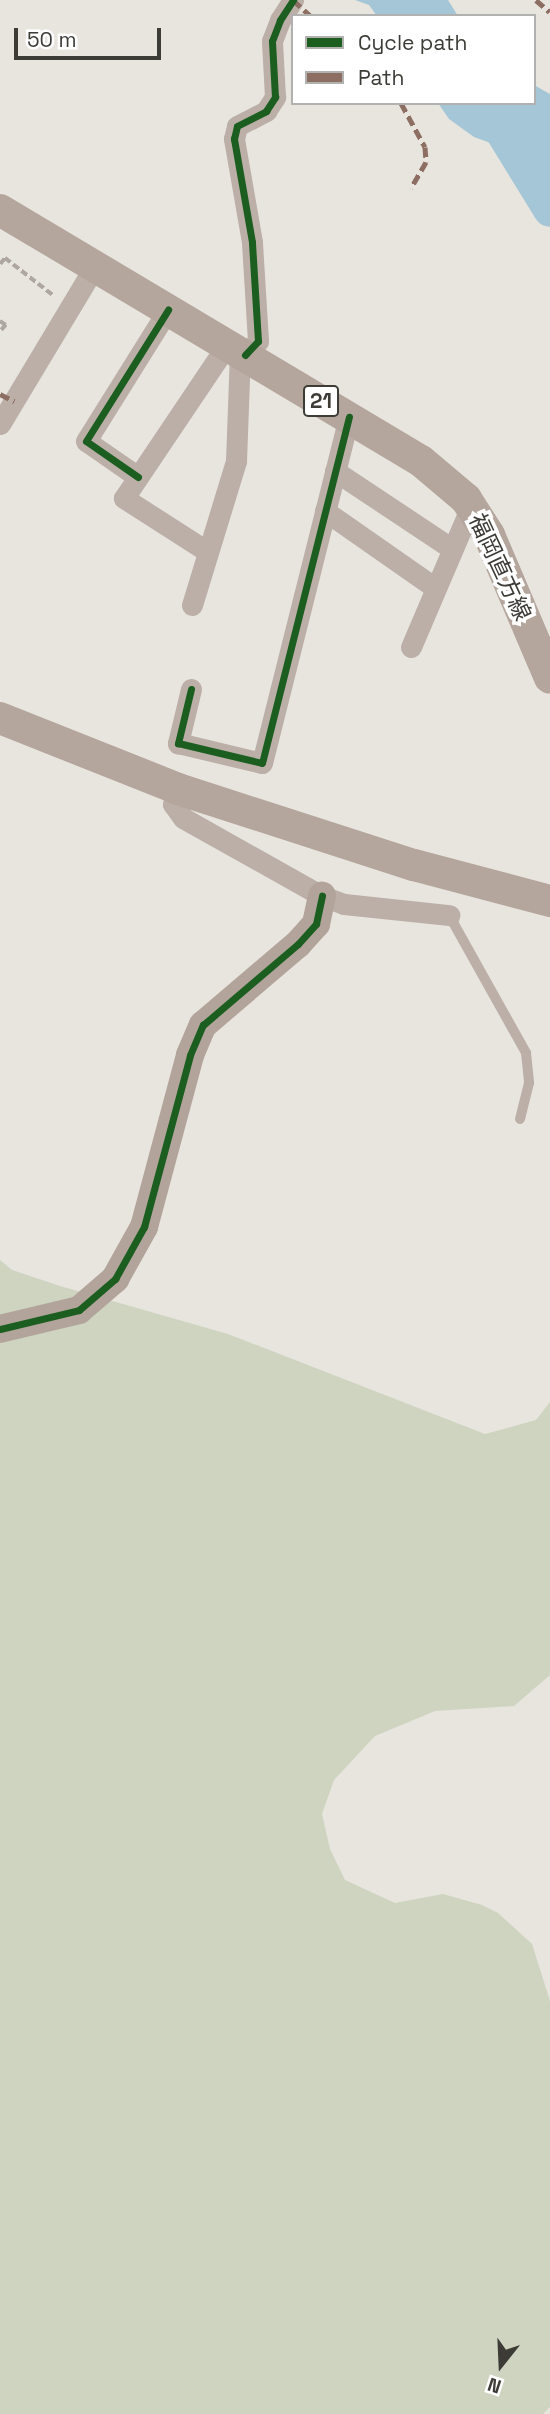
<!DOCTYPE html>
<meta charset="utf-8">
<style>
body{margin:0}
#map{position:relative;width:550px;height:2414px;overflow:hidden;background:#e8e5de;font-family:"Space Grotesk","Noto Sans JP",sans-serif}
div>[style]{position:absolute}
.green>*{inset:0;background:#ced4c0}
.water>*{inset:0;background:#a5c6d6}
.river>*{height:35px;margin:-17.5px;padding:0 17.5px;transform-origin:17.5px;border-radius:17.5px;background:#a5c6d6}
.path>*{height:3.5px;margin-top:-1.75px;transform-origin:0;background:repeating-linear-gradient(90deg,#aea6a0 0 7px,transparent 0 10.5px)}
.lane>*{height:10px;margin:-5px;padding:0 5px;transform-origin:5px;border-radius:5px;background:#bbafa8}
.street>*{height:21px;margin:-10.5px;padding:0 10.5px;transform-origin:10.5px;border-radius:10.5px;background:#bbafa8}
.secondary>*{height:28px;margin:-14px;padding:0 14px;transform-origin:14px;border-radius:14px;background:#b2a49b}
.primary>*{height:32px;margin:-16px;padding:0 16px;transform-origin:16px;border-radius:16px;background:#b4a69d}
.quiet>*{height:5px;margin-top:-2.5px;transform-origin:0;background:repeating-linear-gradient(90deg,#8d6e63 0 10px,transparent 0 15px)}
.cycleway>*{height:7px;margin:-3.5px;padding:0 3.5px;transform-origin:3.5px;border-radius:3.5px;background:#1b5e20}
span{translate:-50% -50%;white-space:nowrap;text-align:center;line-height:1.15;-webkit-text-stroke:7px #fff;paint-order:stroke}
.shield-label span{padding:2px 5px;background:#fff;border:2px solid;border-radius:5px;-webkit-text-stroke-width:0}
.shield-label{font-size:21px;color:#3c3b36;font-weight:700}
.street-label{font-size:23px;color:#3c3b36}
.legend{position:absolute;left:291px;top:14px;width:245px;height:91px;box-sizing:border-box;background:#fff;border:2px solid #b1b1af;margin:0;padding:9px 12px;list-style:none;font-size:21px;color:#3c3b36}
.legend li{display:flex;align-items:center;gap:14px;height:35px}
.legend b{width:35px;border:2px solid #b1b1af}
.north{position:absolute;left:466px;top:2330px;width:70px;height:70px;-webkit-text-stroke:5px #fff;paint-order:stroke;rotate:198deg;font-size:19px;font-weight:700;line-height:28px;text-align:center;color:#3c3b36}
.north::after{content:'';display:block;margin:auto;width:24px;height:32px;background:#3c3b36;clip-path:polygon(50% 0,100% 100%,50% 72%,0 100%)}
.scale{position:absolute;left:14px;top:28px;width:147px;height:32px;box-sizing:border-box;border:4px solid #3c3b36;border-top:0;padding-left:9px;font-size:21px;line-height:24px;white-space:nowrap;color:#3c3b36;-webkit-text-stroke:5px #fff;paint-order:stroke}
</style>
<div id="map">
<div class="green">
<div style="clip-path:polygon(0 1260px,12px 1270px,60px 1286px,228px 1334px,485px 1434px,536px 1420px,550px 1402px,550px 1675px,514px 1706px,435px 1711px,375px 1736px,334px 1780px,322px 1814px,330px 1849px,345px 1880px,395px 1903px,443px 1894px,482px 1905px,498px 1913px,532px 1944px,550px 2001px,550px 2407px,543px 2414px,0 2414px)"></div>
</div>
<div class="water">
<div style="clip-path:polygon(355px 0,448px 0,458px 16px,377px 16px,369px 5px)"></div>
<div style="clip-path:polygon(534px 85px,550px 94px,550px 180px,540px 174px,527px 156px,474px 137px,449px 119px,438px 103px,534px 103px)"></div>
</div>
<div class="river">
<div style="left:485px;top:103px;width:124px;rotate:58.5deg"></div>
</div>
<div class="path">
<div style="left:0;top:264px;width:8px;rotate:-50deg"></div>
<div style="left:5px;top:258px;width:62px;rotate:37.8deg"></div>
<div style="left:0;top:321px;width:7px;rotate:34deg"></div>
<div style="left:6px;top:325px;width:9px;rotate:131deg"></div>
</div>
<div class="lane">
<div style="left:449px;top:915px;width:158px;rotate:60.8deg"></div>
<div style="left:526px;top:1053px;width:30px;rotate:84deg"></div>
<div style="left:529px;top:1083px;width:37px;rotate:104deg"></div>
</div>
<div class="street">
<div style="left:245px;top:355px;width:19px;rotate:-47deg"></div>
<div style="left:258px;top:341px;width:99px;rotate:-93.5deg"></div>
<div style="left:252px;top:242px;width:105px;rotate:-99.9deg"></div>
<div style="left:234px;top:139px;width:13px;rotate:-77deg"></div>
<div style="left:237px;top:126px;width:33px;rotate:-27deg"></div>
<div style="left:266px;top:111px;width:17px;rotate:-57deg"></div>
<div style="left:275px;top:97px;width:56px;rotate:-93.1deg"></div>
<div style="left:272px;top:41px;width:22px;rotate:-69deg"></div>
<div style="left:280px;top:20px;width:24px;rotate:-57deg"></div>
<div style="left:0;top:424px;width:184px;rotate:-59deg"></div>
<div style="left:335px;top:471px;width:139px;rotate:33.6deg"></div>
<div style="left:138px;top:477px;width:63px;rotate:-145.3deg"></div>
<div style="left:86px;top:441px;width:155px;rotate:-58deg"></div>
<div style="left:325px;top:511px;width:133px;rotate:34.9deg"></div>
<div style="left:208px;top:552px;width:100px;rotate:-147.3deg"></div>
<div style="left:124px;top:498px;width:184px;rotate:-56.1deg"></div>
<div style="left:192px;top:605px;width:151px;rotate:-73deg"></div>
<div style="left:236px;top:461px;width:109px;rotate:-87.9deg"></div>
<div style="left:411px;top:647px;width:153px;rotate:-66.9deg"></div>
<div style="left:191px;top:689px;width:56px;rotate:103.5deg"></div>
<div style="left:178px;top:743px;width:86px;rotate:13.4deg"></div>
<div style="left:262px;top:763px;width:357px;rotate:-75.9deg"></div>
<div style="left:178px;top:789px;width:16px;rotate:108deg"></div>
<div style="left:173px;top:804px;width:17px;rotate:54deg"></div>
<div style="left:183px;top:818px;width:159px;rotate:29.3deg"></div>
<div style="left:322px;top:896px;width:23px;rotate:20deg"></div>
<div style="left:344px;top:904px;width:106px;rotate:6deg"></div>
</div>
<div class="secondary">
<div style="left:0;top:1329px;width:81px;rotate:-13.5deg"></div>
<div style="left:79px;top:1310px;width:48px;rotate:-40.7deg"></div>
<div style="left:115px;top:1279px;width:60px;rotate:-60.9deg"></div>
<div style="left:144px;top:1227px;width:178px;rotate:-75deg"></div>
<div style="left:190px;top:1055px;width:33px;rotate:-67deg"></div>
<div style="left:203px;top:1025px;width:125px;rotate:-40.5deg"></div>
<div style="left:298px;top:944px;width:27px;rotate:-48deg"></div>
<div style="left:316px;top:924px;width:29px;rotate:-78deg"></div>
</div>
<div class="primary">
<div style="left:0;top:210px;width:490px;rotate:30.8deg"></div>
<div style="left:421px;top:461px;width:59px;rotate:40.2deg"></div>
<div style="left:466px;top:499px;width:43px;rotate:57.4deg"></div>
<div style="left:489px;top:535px;width:155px;rotate:66.9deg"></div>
<div style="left:0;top:718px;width:192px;rotate:21.7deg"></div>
<div style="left:178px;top:789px;width:248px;rotate:17.9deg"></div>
<div style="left:414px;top:865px;width:141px;rotate:14.8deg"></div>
</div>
<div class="quiet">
<div style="left:293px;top:0;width:24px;rotate:42deg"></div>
<div style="left:536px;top:0;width:18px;rotate:41deg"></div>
<div style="left:401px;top:103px;width:50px;rotate:61.4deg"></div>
<div style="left:425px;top:147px;width:15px;rotate:86deg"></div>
<div style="left:426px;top:162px;width:30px;rotate:120deg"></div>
<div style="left:0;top:394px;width:16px;rotate:27deg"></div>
</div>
<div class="cycleway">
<div style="left:245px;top:355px;width:19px;rotate:-47deg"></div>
<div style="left:258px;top:341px;width:99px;rotate:-93.5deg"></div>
<div style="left:252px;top:242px;width:105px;rotate:-99.9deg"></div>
<div style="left:234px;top:139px;width:13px;rotate:-77deg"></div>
<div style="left:237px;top:126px;width:33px;rotate:-27deg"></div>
<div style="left:266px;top:111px;width:17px;rotate:-57deg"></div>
<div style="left:275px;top:97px;width:56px;rotate:-93.1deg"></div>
<div style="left:272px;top:41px;width:22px;rotate:-69deg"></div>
<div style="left:280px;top:20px;width:24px;rotate:-57deg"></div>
<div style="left:138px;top:477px;width:63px;rotate:-145.3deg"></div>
<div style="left:86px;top:441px;width:155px;rotate:-58deg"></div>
<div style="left:191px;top:689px;width:56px;rotate:103.5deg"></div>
<div style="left:178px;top:743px;width:86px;rotate:13.4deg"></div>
<div style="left:262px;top:763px;width:357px;rotate:-75.9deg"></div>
<div style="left:0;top:1329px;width:81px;rotate:-13.5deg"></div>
<div style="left:79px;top:1310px;width:48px;rotate:-40.7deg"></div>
<div style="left:115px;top:1279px;width:60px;rotate:-60.9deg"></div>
<div style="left:144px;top:1227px;width:178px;rotate:-75deg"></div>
<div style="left:190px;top:1055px;width:33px;rotate:-67deg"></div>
<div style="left:203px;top:1025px;width:125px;rotate:-40.5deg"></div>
<div style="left:298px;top:944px;width:27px;rotate:-48deg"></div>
<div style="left:316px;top:924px;width:29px;rotate:-78deg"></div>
</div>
<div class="shield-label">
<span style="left:321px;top:401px">21</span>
</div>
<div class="street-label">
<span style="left:500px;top:567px;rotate:65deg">福岡直方線</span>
</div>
<ul class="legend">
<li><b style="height:9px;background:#1b5e20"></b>Cycle path</li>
<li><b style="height:9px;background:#8d6e63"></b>Path</li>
</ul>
<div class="north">N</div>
<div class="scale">50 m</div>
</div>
